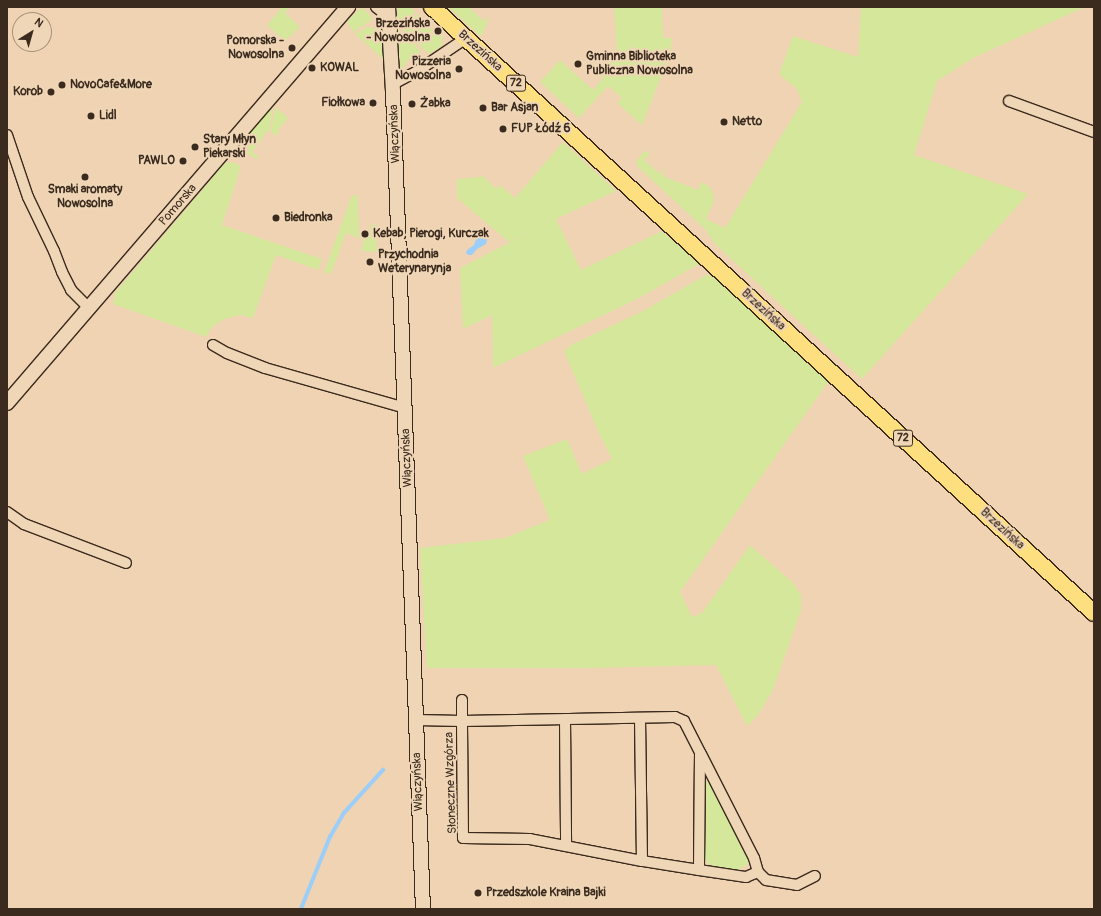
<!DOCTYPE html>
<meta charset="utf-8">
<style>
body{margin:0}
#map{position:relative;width:1101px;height:916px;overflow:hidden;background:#f0d3b2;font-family:Pangolin,sans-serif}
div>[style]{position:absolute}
.green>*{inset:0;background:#d4e79b}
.water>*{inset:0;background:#9ccef9}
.stream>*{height:3.5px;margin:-1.75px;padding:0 1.75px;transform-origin:1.75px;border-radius:1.75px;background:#9ccef9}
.roads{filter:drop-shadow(1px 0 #3b2a1e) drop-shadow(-1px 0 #3b2a1e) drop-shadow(0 1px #3b2a1e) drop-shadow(0 -1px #3b2a1e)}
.street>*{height:10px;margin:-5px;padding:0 5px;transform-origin:5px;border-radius:5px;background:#efd6b6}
.secondary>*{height:14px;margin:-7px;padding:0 7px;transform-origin:7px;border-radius:7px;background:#efd6b6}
.primary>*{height:16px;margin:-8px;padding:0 8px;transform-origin:8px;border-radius:8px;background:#fedf80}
.dots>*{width:11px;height:11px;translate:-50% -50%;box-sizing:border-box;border:2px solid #efd6b6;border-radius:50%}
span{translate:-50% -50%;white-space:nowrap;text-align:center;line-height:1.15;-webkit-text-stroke:4px #efd6b6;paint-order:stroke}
.shield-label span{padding:1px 3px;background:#efd6b6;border:1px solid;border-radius:3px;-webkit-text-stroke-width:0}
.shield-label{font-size:11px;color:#3b2a1e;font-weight:700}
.poi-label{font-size:12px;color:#3b2a1e;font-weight:700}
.right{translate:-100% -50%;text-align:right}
.left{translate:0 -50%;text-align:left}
.street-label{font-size:12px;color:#3b2a1e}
.frame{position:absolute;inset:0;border:8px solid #3b2a1e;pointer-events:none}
.north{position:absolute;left:12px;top:12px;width:40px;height:40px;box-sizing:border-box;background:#efd6b6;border:1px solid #a79179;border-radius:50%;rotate:37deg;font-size:11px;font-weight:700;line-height:16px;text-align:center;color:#3b2a1e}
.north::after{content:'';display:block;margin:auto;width:14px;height:18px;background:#3b2a1e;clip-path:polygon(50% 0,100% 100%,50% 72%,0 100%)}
</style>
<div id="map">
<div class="green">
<div style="clip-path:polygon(280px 7px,290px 7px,285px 13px,300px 27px,285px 41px,267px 25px,280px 10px)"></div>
<div style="clip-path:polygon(397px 7px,411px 8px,416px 12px,398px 23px)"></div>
<div style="clip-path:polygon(448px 7px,469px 7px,485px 22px,488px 16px,489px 19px,482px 35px,480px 36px)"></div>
<div style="clip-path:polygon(614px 7px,662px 7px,663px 38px,672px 38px,670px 54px,642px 125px,617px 103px,622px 98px,608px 86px,579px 118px,540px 82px,560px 60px,593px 90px,603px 78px,598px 73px,617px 50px)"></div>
<div style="clip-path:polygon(861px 7px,1085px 7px,973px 58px,937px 81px,914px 155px,1028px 194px,862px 379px,715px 244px,705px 229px,638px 167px,636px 162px,644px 151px,647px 152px,650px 154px,644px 160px,660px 174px,665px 168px,663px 176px,698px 190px,701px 182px,709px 186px,713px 193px,714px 201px,706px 219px,725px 228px,802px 102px,797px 89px,779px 74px,793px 36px,858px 57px)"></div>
<div style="clip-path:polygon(360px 8px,365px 10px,373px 19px,353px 32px,347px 22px)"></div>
<div style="clip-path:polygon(418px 14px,430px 24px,429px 28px,435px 33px,439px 32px,443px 36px,442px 46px,429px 54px,399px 26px)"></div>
<div style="clip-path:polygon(367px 27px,378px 29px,382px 42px,384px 60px,355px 34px)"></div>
<div style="clip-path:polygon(398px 29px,421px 51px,406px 62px,403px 70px,400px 66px)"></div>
<div style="clip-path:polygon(272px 106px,270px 131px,267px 131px,252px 152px,259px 157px,257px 159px,253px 157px,247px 153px,249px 150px,245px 141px,248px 134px)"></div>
<div style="clip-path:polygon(275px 107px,288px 118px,279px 129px,277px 136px,271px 132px)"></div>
<div style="clip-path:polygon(563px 142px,616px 191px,556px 219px,581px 270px,662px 231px,699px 264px,637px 299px,493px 368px,492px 315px,463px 329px,460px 268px,534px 230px,509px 242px,457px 198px,457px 179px,480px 177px,482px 175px,496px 189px,500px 185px,515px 198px)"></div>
<div style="clip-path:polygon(232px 162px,241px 166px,222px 225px,322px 259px,318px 270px,276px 255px,253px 318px,241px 315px,224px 319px,211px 328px,206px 337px,113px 304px,115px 293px,225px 163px)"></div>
<div style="clip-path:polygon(352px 195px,358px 196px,359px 237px,370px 237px,370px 225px,376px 224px,377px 252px,361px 251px,364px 240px,346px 233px,331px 274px,324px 272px)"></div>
<div style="clip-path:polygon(706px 275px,713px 276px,828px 382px,680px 592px,692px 617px,702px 613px,750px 545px,793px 583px,801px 595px,801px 610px,789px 644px,773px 690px,758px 715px,747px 726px,716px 665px,587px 668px,427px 668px,420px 548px,505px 538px,550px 520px,523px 456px,567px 439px,582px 474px,612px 459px,598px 431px,564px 351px,571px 345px,643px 311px)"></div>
<div style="clip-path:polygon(706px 781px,711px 782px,749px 857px,749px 862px,745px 866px,735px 871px,715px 867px,707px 863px,704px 857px,704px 785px)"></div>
</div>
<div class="water">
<div style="clip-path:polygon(478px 234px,485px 235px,487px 240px,486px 244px,477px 249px,472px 255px,468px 255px,466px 253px,467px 250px,474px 245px)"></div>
</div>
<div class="stream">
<div style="left:301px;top:909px;width:78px;rotate:-68.1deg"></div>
<div style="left:330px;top:837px;width:28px;rotate:-60deg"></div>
<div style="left:344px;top:813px;width:58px;rotate:-47.8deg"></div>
</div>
<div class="roads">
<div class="street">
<div style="left:376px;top:7px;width:16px;rotate:38deg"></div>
<div style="left:393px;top:84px;width:26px;rotate:-28deg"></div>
<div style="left:416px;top:72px;width:60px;rotate:-34.2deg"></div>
<div style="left:1009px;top:101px;width:90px;rotate:20deg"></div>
<div style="left:7px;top:135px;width:65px;rotate:71.3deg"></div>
<div style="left:28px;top:197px;width:60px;rotate:64.3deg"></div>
<div style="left:54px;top:251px;width:22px;rotate:69deg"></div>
<div style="left:62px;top:272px;width:20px;rotate:63deg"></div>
<div style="left:71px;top:290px;width:25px;rotate:45deg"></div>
<div style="left:213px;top:345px;width:16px;rotate:30deg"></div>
<div style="left:227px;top:353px;width:41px;rotate:21.5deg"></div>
<div style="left:265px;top:368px;width:146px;rotate:15.9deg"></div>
<div style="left:7px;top:512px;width:21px;rotate:35deg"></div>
<div style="left:24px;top:524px;width:109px;rotate:20.9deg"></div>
<div style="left:640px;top:718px;width:143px;rotate:89.2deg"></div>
<div style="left:565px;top:719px;width:127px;rotate:89.5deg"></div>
<div style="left:416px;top:720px;width:46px;rotate:1.2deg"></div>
<div style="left:462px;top:721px;width:213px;rotate:-1.1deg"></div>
<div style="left:675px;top:717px;width:10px;rotate:24deg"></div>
<div style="left:684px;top:721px;width:36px;rotate:63deg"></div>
<div style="left:700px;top:753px;width:117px;rotate:90.5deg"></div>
<div style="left:699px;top:870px;width:58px;rotate:-171deg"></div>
<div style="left:642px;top:861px;width:114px;rotate:-168.9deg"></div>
<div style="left:530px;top:839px;width:67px;rotate:-179.1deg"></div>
<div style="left:463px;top:838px;width:117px;rotate:-90.5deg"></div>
<div style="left:462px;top:721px;width:21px;rotate:-90deg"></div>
<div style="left:701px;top:754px;width:117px;rotate:63deg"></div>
<div style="left:754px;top:858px;width:15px;rotate:74deg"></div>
<div style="left:699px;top:870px;width:48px;rotate:8.5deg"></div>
<div style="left:746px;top:877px;width:13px;rotate:-23deg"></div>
<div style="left:758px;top:872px;width:11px;rotate:45deg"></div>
<div style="left:766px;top:880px;width:31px;rotate:9deg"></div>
<div style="left:797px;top:885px;width:20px;rotate:-27deg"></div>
</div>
<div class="secondary">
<div style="left:388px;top:7px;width:85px;rotate:86.6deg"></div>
<div style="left:393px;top:92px;width:818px;rotate:87.9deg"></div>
<div style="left:7px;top:403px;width:523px;rotate:-49.27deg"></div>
</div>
<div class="primary">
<div style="left:432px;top:7px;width:897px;rotate:42.47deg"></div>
</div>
</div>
<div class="dots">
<div style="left:438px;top:31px;background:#3b2a1e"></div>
<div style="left:292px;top:48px;background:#3b2a1e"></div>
<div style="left:578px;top:64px;background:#3b2a1e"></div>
<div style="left:312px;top:68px;background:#3b2a1e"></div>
<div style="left:459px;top:69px;background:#3b2a1e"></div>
<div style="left:62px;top:85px;background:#3b2a1e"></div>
<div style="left:51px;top:92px;background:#3b2a1e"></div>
<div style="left:373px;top:103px;background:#3b2a1e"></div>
<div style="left:412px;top:104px;background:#3b2a1e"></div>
<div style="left:483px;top:108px;background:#3b2a1e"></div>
<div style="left:91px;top:116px;background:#3b2a1e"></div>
<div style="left:724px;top:122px;background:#3b2a1e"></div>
<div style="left:503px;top:129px;background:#3b2a1e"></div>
<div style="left:195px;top:147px;background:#3b2a1e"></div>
<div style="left:183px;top:161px;background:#3b2a1e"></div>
<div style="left:85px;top:177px;background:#3b2a1e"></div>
<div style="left:276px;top:218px;background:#3b2a1e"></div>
<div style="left:365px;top:234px;background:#3b2a1e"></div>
<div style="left:370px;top:262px;background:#3b2a1e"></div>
<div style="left:478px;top:893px;background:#3b2a1e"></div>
</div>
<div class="shield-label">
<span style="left:516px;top:83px">72</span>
<span style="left:903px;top:438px">72</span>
</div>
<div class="poi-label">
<span class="right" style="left:430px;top:31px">Brzezińska<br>- Nowosolna</span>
<span class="right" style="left:284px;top:48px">Pomorska -<br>Nowosolna</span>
<span class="left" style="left:586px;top:64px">Gminna Biblioteka<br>Publiczna Nowosolna</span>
<span class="right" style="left:451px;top:69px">Pizzeria<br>Nowosolna</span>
<span class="left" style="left:320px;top:68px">KOWAL</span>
<span class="left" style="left:70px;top:85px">NovoCafe&amp;More</span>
<span class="right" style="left:43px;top:92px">Korob</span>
<span class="right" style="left:365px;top:103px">Fiołkowa</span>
<span class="left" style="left:420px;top:104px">Żabka</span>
<span class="left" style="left:491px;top:108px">Bar Asjan</span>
<span class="left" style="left:99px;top:116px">Lidl</span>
<span class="left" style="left:732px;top:122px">Netto</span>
<span class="left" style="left:511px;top:129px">FUP Łódź 6</span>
<span class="left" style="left:203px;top:147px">Stary Młyn<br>Piekarski</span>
<span class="right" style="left:175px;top:161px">PAWLO</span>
<span style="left:85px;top:197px">Smaki aromaty<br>Nowosolna</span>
<span class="left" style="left:284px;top:218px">Biedronka</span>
<span class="left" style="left:373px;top:234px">Kebab, Pierogi, Kurczak</span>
<span class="left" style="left:378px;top:262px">Przychodnia<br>Weterynarynja</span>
<span class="left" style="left:486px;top:893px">Przedszkole Kraina Bajki</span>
</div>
<div class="street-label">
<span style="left:480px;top:51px;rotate:42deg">Brzezińska</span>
<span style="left:395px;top:134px;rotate:-92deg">Wiączyńska</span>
<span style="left:178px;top:205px;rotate:-49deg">Pomorska</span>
<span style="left:763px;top:310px;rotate:43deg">Brzezińska</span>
<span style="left:407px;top:458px;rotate:-92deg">Wiączyńska</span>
<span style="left:1002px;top:529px;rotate:43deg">Brzezińska</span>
<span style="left:418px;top:782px;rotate:-92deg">Wiączyńska</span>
<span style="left:451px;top:783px;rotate:-92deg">Słoneczne Wzgórza</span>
</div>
<div class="frame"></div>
<div class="north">N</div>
</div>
